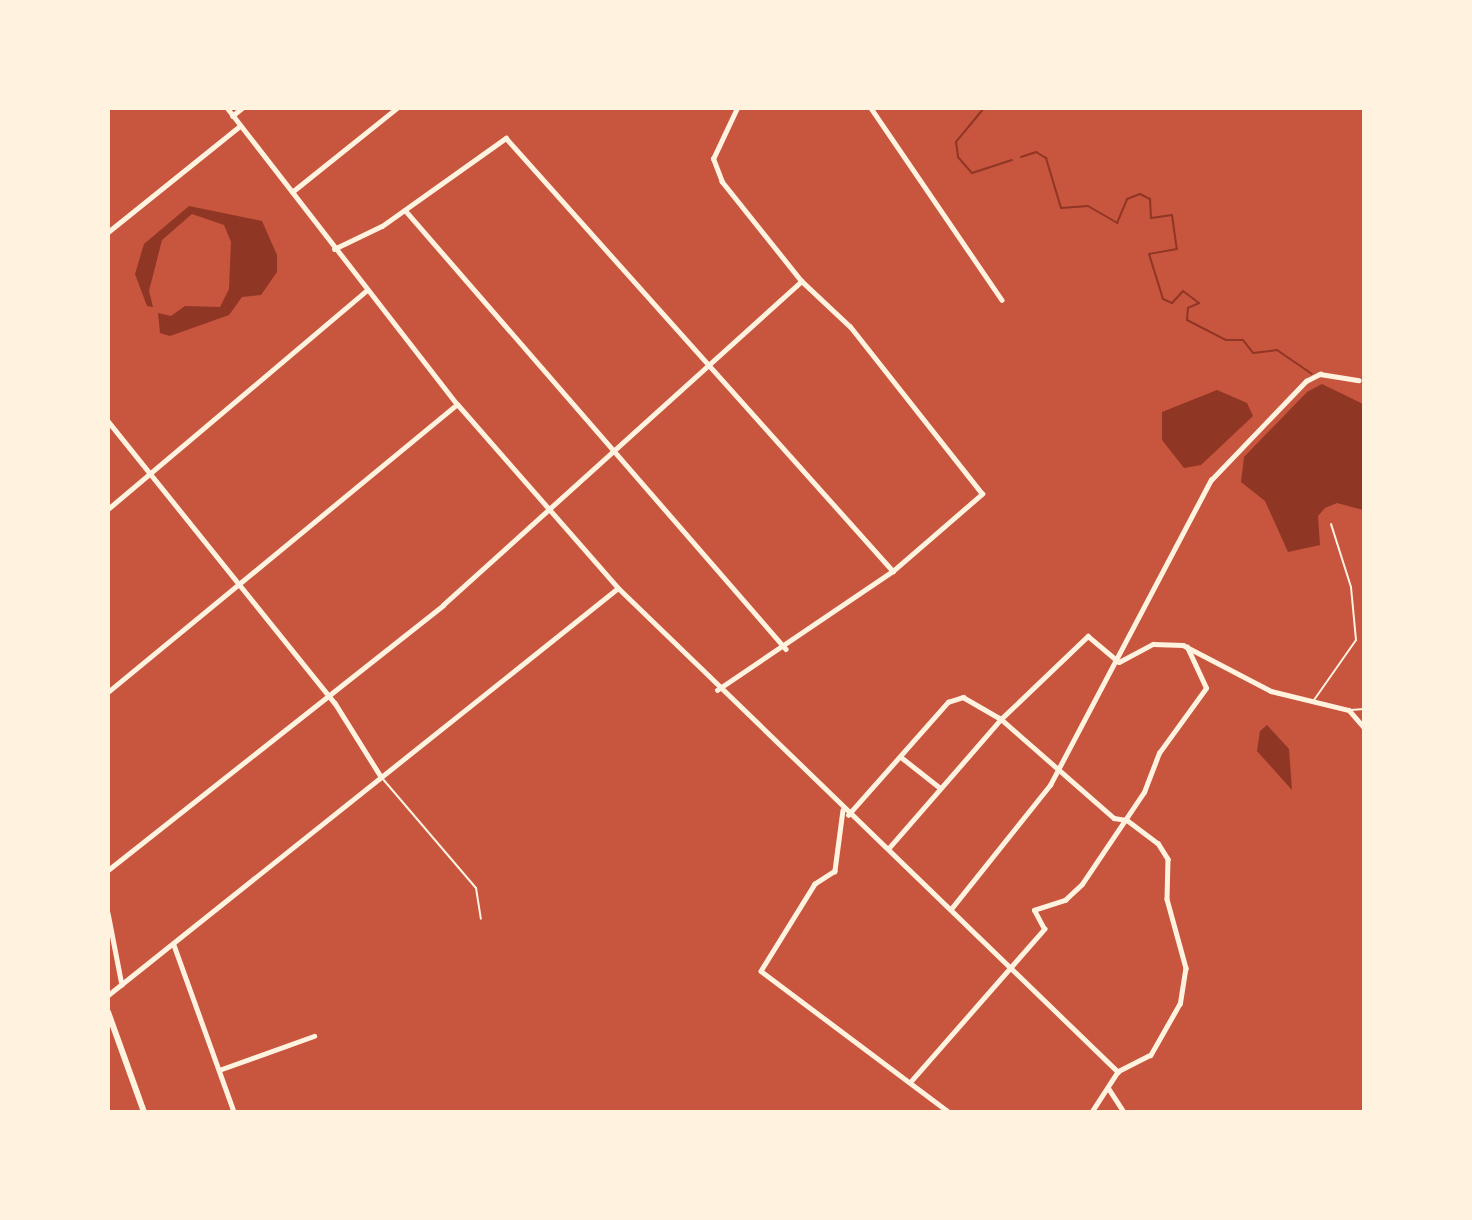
<!DOCTYPE html>
<style>
body{margin:0}
#map{position:relative;width:1472px;height:1220px;overflow:hidden;background:#c8553d;font-family:Roboto,sans-serif}
div>[style]{position:absolute}
.water>*{inset:0;background:#8f3625}
.stream>*{height:2px;margin:-1px;padding:0 1px;transform-origin:1px;border-radius:1px;background:#8f3625}
.service>*{height:2px;margin:-1px;padding:0 1px;transform-origin:1px;border-radius:1px;background:#fff3e0}
.minor>*{height:4.5px;margin:-2.25px;padding:0 2.25px;transform-origin:2.25px;border-radius:2.25px;background:#fff3e0}
.tertiary>*{height:5px;margin:-2.5px;padding:0 2.5px;transform-origin:2.5px;border-radius:2.5px;background:#fff3e0}
.secondary>*{height:6px;margin:-3px;padding:0 3px;transform-origin:3px;border-radius:3px;background:#fff3e0}
span{translate:-50% -50%;white-space:nowrap;text-align:center;line-height:1.15;-webkit-text-stroke:7px #fff3e0;paint-order:stroke}
.frame{position:absolute;inset:0;border:110px solid #fff3e0;pointer-events:none}
</style>
<div id="map">
<div class="water">
<div style="clip-path:polygon(189px 206px,262px 221px,277px 255px,277px 272px,261px 295px,242px 297px,229px 315px,170px 336px,160px 333px,158px 313px,171px 316px,185px 306px,220px 307px,229px 289px,231px 242px,224px 225px,192px 214px,162px 240px,149px 291px,153px 307px,147px 306px,135px 274px,144px 244px)"></div>
<div style="clip-path:polygon(1322px 384px,1363px 404px,1363px 510px,1337px 503px,1325px 508px,1318px 516px,1320px 545px,1288px 552px,1265px 501px,1241px 482px,1244px 457px,1307px 392px)"></div>
<div style="clip-path:polygon(1217px 390px,1247px 403px,1253px 416px,1201px 465px,1184px 468px,1162px 440px,1162px 412px)"></div>
<div style="clip-path:polygon(1267px 725px,1289px 749px,1292px 790px,1257px 751px,1260px 731px)"></div>
</div>
<div class="stream">
<div style="left:984px;top:108px;width:44px;rotate:129.5deg"></div>
<div style="left:956px;top:142px;width:15px;rotate:82deg"></div>
<div style="left:958px;top:157px;width:21px;rotate:49deg"></div>
<div style="left:972px;top:173px;width:42px;rotate:-18deg"></div>
<div style="left:1021px;top:157px;width:16px;rotate:-18deg"></div>
<div style="left:1036px;top:152px;width:12px;rotate:31deg"></div>
<div style="left:1046px;top:158px;width:52px;rotate:73.3deg"></div>
<div style="left:1061px;top:208px;width:27px;rotate:-4deg"></div>
<div style="left:1088px;top:206px;width:34px;rotate:30deg"></div>
<div style="left:1117px;top:223px;width:26px;rotate:-67deg"></div>
<div style="left:1127px;top:199px;width:14px;rotate:-21deg"></div>
<div style="left:1140px;top:194px;width:11px;rotate:27deg"></div>
<div style="left:1150px;top:199px;width:19px;rotate:87deg"></div>
<div style="left:1151px;top:218px;width:21px;rotate:-8deg"></div>
<div style="left:1172px;top:215px;width:34px;rotate:82deg"></div>
<div style="left:1177px;top:249px;width:28px;rotate:170deg"></div>
<div style="left:1149px;top:254px;width:47px;rotate:72.7deg"></div>
<div style="left:1163px;top:299px;width:10px;rotate:24deg"></div>
<div style="left:1172px;top:303px;width:16px;rotate:-47deg"></div>
<div style="left:1183px;top:291px;width:20px;rotate:37deg"></div>
<div style="left:1199px;top:303px;width:12px;rotate:156deg"></div>
<div style="left:1188px;top:308px;width:12px;rotate:95deg"></div>
<div style="left:1187px;top:320px;width:44px;rotate:27.1deg"></div>
<div style="left:1226px;top:340px;width:17px"></div>
<div style="left:1243px;top:340px;width:16px;rotate:52deg"></div>
<div style="left:1253px;top:353px;width:24px;rotate:-7deg"></div>
<div style="left:1277px;top:350px;width:42px;rotate:34.4deg"></div>
</div>
<div class="service">
<div style="left:1314px;top:700px;width:73px;rotate:-55deg"></div>
<div style="left:1356px;top:640px;width:53px;rotate:-95.4deg"></div>
<div style="left:1351px;top:587px;width:66px;rotate:-107.6deg"></div>
<div style="left:1351px;top:710px;width:13px;rotate:-4deg"></div>
<div style="left:382px;top:778px;width:145px;rotate:49.5deg"></div>
<div style="left:476px;top:888px;width:31px;rotate:81deg"></div>
</div>
<div class="minor">
<div style="left:871px;top:108px;width:232px;rotate:55.7deg"></div>
<div style="left:232px;top:116px;width:13px;rotate:-39deg"></div>
<div style="left:292px;top:192px;width:134px;rotate:-38.7deg"></div>
<div style="left:405px;top:210px;width:581px;rotate:49.05deg"></div>
<div style="left:108px;top:232px;width:169px;rotate:-38.8deg"></div>
<div style="left:334px;top:249px;width:53px;rotate:-25.6deg"></div>
<div style="left:382px;top:226px;width:152px;rotate:-35.4deg"></div>
<div style="left:506px;top:138px;width:581px;rotate:48.21deg"></div>
<div style="left:108px;top:421px;width:362px;rotate:51.2deg"></div>
<div style="left:335px;top:703px;width:85px;rotate:58deg"></div>
<div style="left:108px;top:509px;width:338px;rotate:-40.2deg"></div>
<div style="left:717px;top:690px;width:212px;rotate:-34.1deg"></div>
<div style="left:893px;top:571px;width:118px;rotate:-40.9deg"></div>
<div style="left:982px;top:494px;width:213px;rotate:-128.3deg"></div>
<div style="left:850px;top:327px;width:67px;rotate:-136.8deg"></div>
<div style="left:801px;top:281px;width:127px;rotate:-128.6deg"></div>
<div style="left:722px;top:182px;width:25px;rotate:-111deg"></div>
<div style="left:713px;top:159px;width:56px;rotate:-64.8deg"></div>
<div style="left:108px;top:692px;width:452px;rotate:-39.5deg"></div>
<div style="left:901px;top:757px;width:48px;rotate:38.3deg"></div>
<div style="left:843px;top:810px;width:62px;rotate:97.5deg"></div>
<div style="left:835px;top:871px;width:24px;rotate:147deg"></div>
<div style="left:815px;top:884px;width:102px;rotate:121.8deg"></div>
<div style="left:761px;top:971px;width:235px;rotate:36.9deg"></div>
<div style="left:848px;top:815px;width:151px;rotate:-48.5deg"></div>
<div style="left:948px;top:702px;width:16px;rotate:-18deg"></div>
<div style="left:963px;top:697px;width:44px;rotate:30.1deg"></div>
<div style="left:1001px;top:719px;width:150px;rotate:41.2deg"></div>
<div style="left:1114px;top:818px;width:13px;rotate:9deg"></div>
<div style="left:1127px;top:820px;width:39px;rotate:37deg"></div>
<div style="left:1158px;top:843px;width:19px;rotate:58deg"></div>
<div style="left:1168px;top:859px;width:40px;rotate:91.4deg"></div>
<div style="left:1167px;top:899px;width:72px;rotate:74.6deg"></div>
<div style="left:1186px;top:968px;width:36px;rotate:99deg"></div>
<div style="left:1180px;top:1004px;width:59px;rotate:119.6deg"></div>
<div style="left:1151px;top:1055px;width:37px;rotate:153deg"></div>
<div style="left:1118px;top:1072px;width:48px;rotate:123deg"></div>
<div style="left:888px;top:849px;width:172px;rotate:-49deg"></div>
<div style="left:1001px;top:719px;width:120px;rotate:-43.7deg"></div>
<div style="left:1088px;top:636px;width:40px;rotate:40deg"></div>
<div style="left:1119px;top:662px;width:38px;rotate:-28deg"></div>
<div style="left:1153px;top:644px;width:30px;rotate:2deg"></div>
<div style="left:1183px;top:645px;width:99px;rotate:27.6deg"></div>
<div style="left:1271px;top:691px;width:80px;rotate:13.7deg"></div>
<div style="left:1349px;top:710px;width:23px;rotate:49deg"></div>
<div style="left:108px;top:870px;width:427px;rotate:-38.3deg"></div>
<div style="left:443px;top:605px;width:483px;rotate:-42.1deg"></div>
<div style="left:951px;top:909px;width:159px;rotate:-51.4deg"></div>
<div style="left:1050px;top:785px;width:345px;rotate:-62.2deg"></div>
<div style="left:1211px;top:480px;width:137px;rotate:-46.2deg"></div>
<div style="left:1306px;top:381px;width:16px;rotate:-27deg"></div>
<div style="left:1320px;top:374px;width:39px;rotate:9deg"></div>
<div style="left:108px;top:913px;width:73px;rotate:79deg"></div>
<div style="left:174px;top:945px;width:177px;rotate:70.2deg"></div>
<div style="left:219px;top:1070px;width:101px;rotate:-19.7deg"></div>
<div style="left:912px;top:1080px;width:201px;rotate:-48.8deg"></div>
<div style="left:1044px;top:929px;width:21px;rotate:-118deg"></div>
<div style="left:1034px;top:910px;width:33px;rotate:-18deg"></div>
<div style="left:1065px;top:900px;width:23px;rotate:-43deg"></div>
<div style="left:1082px;top:884px;width:111px;rotate:-56deg"></div>
<div style="left:1144px;top:792px;width:42px;rotate:-69deg"></div>
<div style="left:1159px;top:753px;width:80px;rotate:-54.1deg"></div>
<div style="left:1206px;top:688px;width:45px;rotate:-114.9deg"></div>
<div style="left:1109px;top:1089px;width:27px;rotate:57deg"></div>
</div>
<div class="tertiary">
<div style="left:227px;top:108px;width:375px;rotate:52.2deg"></div>
<div style="left:457px;top:404px;width:244px;rotate:48.8deg"></div>
<div style="left:618px;top:588px;width:696px;rotate:44.07deg"></div>
<div style="left:108px;top:995px;width:652px;rotate:-38.59deg"></div>
</div>
<div class="secondary">
<div style="left:108px;top:1012px;width:106px;rotate:70.2deg"></div>
</div>
<div class="frame"></div>
</div>
